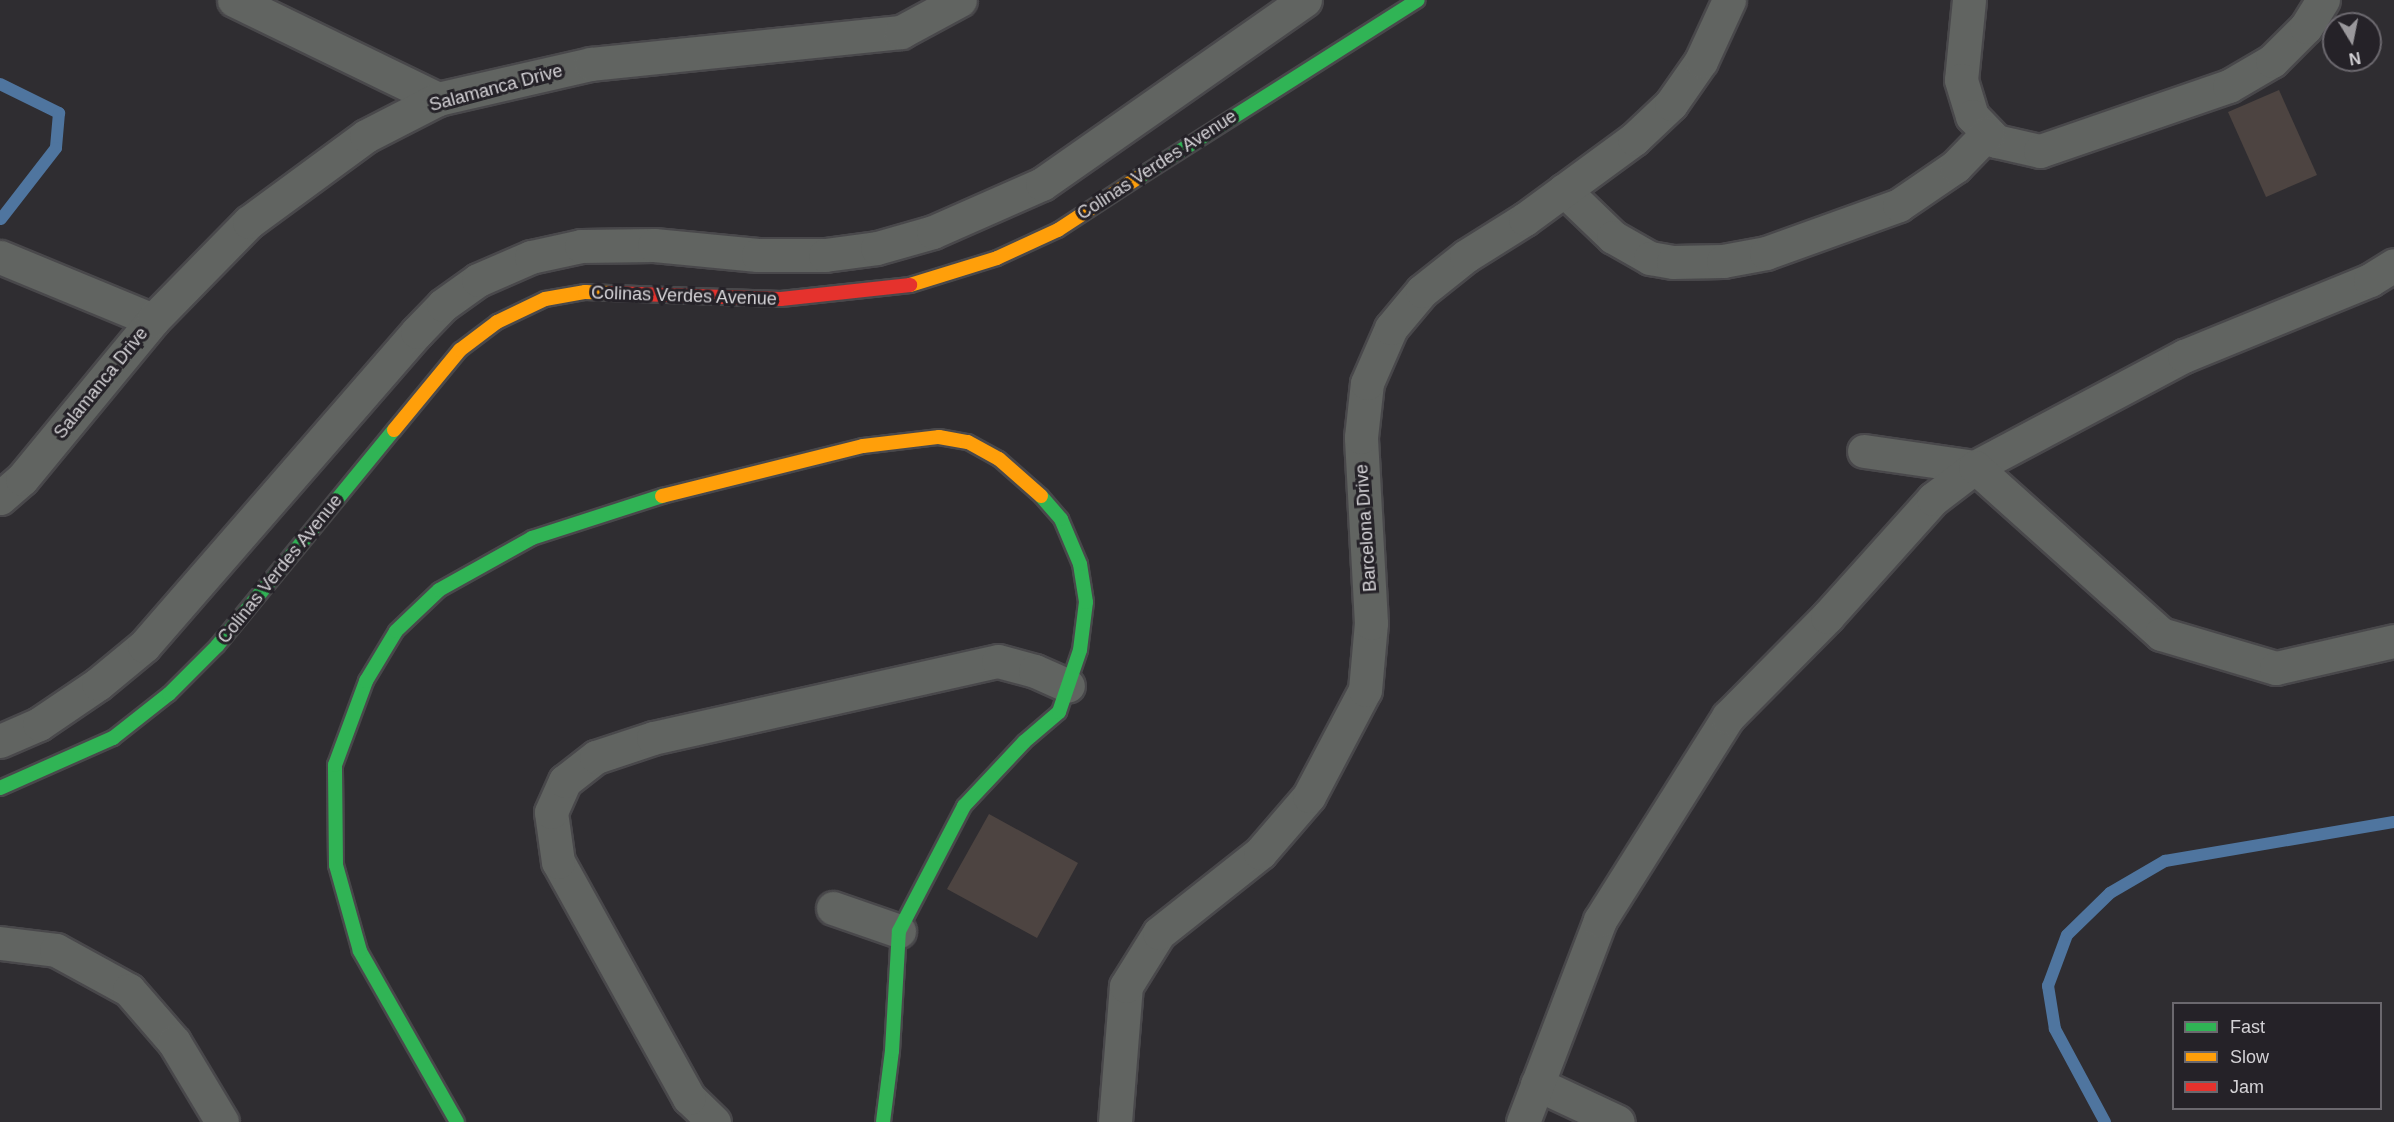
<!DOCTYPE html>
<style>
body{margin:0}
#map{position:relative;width:2394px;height:1122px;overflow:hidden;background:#2f2d31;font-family:Arial,sans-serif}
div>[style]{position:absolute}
.stream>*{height:12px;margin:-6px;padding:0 6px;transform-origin:6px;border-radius:6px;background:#4f759f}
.building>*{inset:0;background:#4d4441}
.roads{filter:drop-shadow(2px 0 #49484b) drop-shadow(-2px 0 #49484b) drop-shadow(0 2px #49484b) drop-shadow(0 -2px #49484b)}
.street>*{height:33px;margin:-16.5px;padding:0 16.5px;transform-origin:16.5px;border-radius:16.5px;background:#616461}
.fast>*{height:14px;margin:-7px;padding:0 7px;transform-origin:7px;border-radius:7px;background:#30b455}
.slow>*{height:14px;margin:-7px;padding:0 7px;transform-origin:7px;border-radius:7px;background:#ff9f0a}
.jam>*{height:14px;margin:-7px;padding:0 7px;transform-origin:7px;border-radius:7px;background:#e5322d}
span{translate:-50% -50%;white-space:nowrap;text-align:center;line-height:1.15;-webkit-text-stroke:6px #252228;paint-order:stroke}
.street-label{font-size:18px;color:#d4d2d6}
.legend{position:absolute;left:2172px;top:1002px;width:210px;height:108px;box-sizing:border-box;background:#252228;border:2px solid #6b686e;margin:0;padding:8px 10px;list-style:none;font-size:18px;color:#d4d2d6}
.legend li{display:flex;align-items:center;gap:12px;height:30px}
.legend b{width:30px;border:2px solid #6b686e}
.north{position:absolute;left:2322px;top:12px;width:60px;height:60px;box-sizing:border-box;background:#252228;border:2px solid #6b686e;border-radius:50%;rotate:170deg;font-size:16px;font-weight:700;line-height:24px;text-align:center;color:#d4d2d6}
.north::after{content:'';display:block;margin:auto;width:21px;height:27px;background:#9a989c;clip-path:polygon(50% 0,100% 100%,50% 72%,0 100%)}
</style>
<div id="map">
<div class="stream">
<div style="left:0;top:84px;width:66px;rotate:26.2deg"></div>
<div style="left:59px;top:113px;width:35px;rotate:95deg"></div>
<div style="left:56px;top:148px;width:90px;rotate:127.8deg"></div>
<div style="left:2105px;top:1122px;width:106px;rotate:-118.3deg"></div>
<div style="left:2055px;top:1029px;width:44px;rotate:-99.2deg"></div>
<div style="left:2048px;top:986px;width:54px;rotate:-69.6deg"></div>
<div style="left:2067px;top:935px;width:60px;rotate:-44.3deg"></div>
<div style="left:2110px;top:893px;width:64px;rotate:-30.2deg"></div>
<div style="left:2165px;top:861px;width:232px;rotate:-9.7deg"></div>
</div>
<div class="building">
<div style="clip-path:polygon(2279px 90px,2317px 175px,2266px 197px,2228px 112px)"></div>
<div style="clip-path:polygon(989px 814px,1078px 863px,1037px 938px,947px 889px)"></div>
</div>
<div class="roads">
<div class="street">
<div style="left:234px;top:0;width:227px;rotate:25.9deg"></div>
<div style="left:1969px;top:0;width:80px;rotate:95.7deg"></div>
<div style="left:1961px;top:80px;width:38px;rotate:73deg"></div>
<div style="left:1972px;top:116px;width:35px;rotate:46deg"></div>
<div style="left:1996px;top:141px;width:45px;rotate:12.8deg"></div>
<div style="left:2040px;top:151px;width:200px;rotate:-19deg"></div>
<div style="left:2229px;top:86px;width:50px;rotate:-30.2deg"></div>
<div style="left:2272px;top:61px;width:48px;rotate:-45deg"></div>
<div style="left:2306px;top:27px;width:32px;rotate:-58deg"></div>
<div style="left:1564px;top:190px;width:68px;rotate:43.8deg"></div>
<div style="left:1613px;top:237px;width:43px;rotate:29.6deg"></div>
<div style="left:1650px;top:258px;width:23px;rotate:10deg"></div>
<div style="left:1673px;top:262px;width:50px;rotate:-1.1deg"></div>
<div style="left:1723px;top:261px;width:44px;rotate:-10.5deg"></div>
<div style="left:1766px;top:253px;width:141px;rotate:-19.8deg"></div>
<div style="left:1899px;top:205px;width:69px;rotate:-34.4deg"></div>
<div style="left:1956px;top:166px;width:45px;rotate:-45.9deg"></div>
<div style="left:0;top:257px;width:165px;rotate:22.4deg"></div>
<div style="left:1864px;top:451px;width:112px;rotate:8.2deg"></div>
<div style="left:1975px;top:467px;width:237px;rotate:-28deg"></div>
<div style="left:2184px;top:356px;width:201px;rotate:-22.2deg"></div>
<div style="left:2370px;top:280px;width:28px;rotate:-32deg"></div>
<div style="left:0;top:498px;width:29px;rotate:-41deg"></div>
<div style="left:22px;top:479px;width:206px;rotate:-50.5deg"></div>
<div style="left:153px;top:320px;width:137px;rotate:-45.6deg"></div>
<div style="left:249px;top:222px;width:145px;rotate:-36.3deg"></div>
<div style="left:366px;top:136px;width:81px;rotate:-27.2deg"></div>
<div style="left:438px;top:99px;width:157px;rotate:-12.9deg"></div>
<div style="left:591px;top:64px;width:312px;rotate:-5.9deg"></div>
<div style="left:901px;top:32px;width:67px;rotate:-28.5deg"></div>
<div style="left:0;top:741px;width:43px;rotate:-23.6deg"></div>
<div style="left:39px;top:724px;width:71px;rotate:-34.1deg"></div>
<div style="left:98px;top:684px;width:60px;rotate:-39.6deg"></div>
<div style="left:144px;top:646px;width:416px;rotate:-49deg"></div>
<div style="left:417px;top:332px;width:37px;rotate:-46deg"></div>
<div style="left:443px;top:305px;width:43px;rotate:-35.5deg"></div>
<div style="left:478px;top:280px;width:58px;rotate:-23.5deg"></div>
<div style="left:531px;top:257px;width:51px;rotate:-12.4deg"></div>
<div style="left:581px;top:246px;width:73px;rotate:-0.8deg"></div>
<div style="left:654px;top:245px;width:104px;rotate:5.5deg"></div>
<div style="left:758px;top:255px;width:67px"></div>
<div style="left:825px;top:255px;width:52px;rotate:-7.7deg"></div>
<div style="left:877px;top:248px;width:58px;rotate:-15.9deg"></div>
<div style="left:933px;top:232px;width:119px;rotate:-23.8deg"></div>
<div style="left:1042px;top:184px;width:321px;rotate:-35deg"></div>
<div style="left:833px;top:908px;width:70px;rotate:19.2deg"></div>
<div style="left:0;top:943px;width:56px;rotate:7.1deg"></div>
<div style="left:56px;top:950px;width:83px;rotate:28.7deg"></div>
<div style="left:129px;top:990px;width:69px;rotate:49.1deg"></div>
<div style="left:174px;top:1042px;width:93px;rotate:59deg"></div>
<div style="left:1537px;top:1084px;width:89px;rotate:25.1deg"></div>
<div style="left:714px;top:1122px;width:35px;rotate:-136deg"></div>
<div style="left:689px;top:1098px;width:270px;rotate:-119deg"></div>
<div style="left:558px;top:862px;width:50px;rotate:-98deg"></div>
<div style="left:551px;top:812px;width:34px;rotate:-66deg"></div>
<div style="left:565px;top:781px;width:39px;rotate:-38deg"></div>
<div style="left:596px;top:757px;width:60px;rotate:-18.4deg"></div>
<div style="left:653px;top:738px;width:353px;rotate:-12.6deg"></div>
<div style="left:998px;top:661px;width:38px;rotate:15deg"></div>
<div style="left:1035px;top:671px;width:36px;rotate:24deg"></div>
<div style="left:1115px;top:1122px;width:136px;rotate:-85.4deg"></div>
<div style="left:1126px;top:986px;width:62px;rotate:-58.1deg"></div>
<div style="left:1159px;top:933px;width:129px;rotate:-38.4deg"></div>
<div style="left:1260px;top:853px;width:75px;rotate:-49.3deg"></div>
<div style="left:1309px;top:796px;width:120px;rotate:-62.2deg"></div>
<div style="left:1365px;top:690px;width:67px;rotate:-84.9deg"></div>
<div style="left:1371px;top:623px;width:186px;rotate:-93.1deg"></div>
<div style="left:1361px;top:437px;width:54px;rotate:-83.7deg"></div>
<div style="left:1367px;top:383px;width:60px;rotate:-66.4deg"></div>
<div style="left:1391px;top:328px;width:48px;rotate:-50deg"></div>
<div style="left:1422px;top:291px;width:56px;rotate:-38.5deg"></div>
<div style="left:1466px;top:256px;width:70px;rotate:-32.1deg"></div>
<div style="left:1525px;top:219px;width:135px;rotate:-36.3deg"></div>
<div style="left:1634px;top:139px;width:51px;rotate:-43.4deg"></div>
<div style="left:1671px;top:104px;width:52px;rotate:-55.1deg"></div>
<div style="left:1701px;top:61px;width:67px;rotate:-65.3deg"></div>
<div style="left:1523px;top:1122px;width:216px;rotate:-69.1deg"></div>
<div style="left:1600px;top:920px;width:240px;rotate:-57.8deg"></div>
<div style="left:1728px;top:717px;width:141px;rotate:-45.3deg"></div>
<div style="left:1827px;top:617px;width:159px;rotate:-48.1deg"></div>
<div style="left:1933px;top:499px;width:53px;rotate:-37.3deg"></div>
<div style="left:1975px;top:467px;width:250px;rotate:41.9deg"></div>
<div style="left:2161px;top:634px;width:120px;rotate:16.5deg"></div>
<div style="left:2276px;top:668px;width:121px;rotate:-12.9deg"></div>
</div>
<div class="fast">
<div style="left:1139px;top:177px;width:330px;rotate:-32.4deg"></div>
<div style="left:0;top:788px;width:124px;rotate:-23.9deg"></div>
<div style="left:113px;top:738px;width:71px;rotate:-38.2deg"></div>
<div style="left:169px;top:694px;width:68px;rotate:-45deg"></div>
<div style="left:217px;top:646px;width:279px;rotate:-50.7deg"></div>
<div style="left:457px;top:1122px;width:197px;rotate:-119.6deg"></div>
<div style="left:360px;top:951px;width:89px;rotate:-105.6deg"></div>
<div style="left:336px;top:865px;width:100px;rotate:-90.6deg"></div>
<div style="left:335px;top:765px;width:90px;rotate:-69.7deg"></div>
<div style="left:366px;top:681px;width:58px;rotate:-59deg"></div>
<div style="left:396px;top:631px;width:59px;rotate:-43.6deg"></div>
<div style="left:439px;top:590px;width:107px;rotate:-29.2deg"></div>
<div style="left:532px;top:538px;width:137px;rotate:-17.9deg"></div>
<div style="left:883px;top:1122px;width:72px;rotate:-82.8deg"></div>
<div style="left:892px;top:1051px;width:120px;rotate:-86.7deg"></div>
<div style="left:899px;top:931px;width:141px;rotate:-62.5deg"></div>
<div style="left:964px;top:806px;width:88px;rotate:-46.8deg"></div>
<div style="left:1024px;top:742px;width:46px;rotate:-40.6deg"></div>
<div style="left:1059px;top:712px;width:65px;rotate:-71.3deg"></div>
<div style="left:1080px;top:650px;width:48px;rotate:-82.9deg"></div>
<div style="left:1086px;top:602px;width:38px;rotate:-99deg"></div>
<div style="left:1080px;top:564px;width:49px;rotate:-112.9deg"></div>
<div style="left:1061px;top:519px;width:30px;rotate:-131deg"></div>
</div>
<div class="slow">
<div style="left:910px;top:285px;width:91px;rotate:-17.2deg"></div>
<div style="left:997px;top:258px;width:67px;rotate:-24.7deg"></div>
<div style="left:1058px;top:230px;width:97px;rotate:-33.2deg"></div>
<div style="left:394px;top:430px;width:104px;rotate:-50.5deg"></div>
<div style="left:460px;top:350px;width:46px;rotate:-37.1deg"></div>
<div style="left:497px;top:322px;width:53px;rotate:-25.6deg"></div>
<div style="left:545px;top:299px;width:41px;rotate:-9.9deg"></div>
<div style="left:585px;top:292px;width:25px;rotate:2deg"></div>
<div style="left:662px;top:496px;width:207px;rotate:-14deg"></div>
<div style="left:863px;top:446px;width:77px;rotate:-6.8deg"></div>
<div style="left:939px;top:437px;width:29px;rotate:10deg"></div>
<div style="left:968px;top:442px;width:35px;rotate:29deg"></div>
<div style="left:999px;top:459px;width:56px;rotate:41.4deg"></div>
</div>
<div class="jam">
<div style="left:610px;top:293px;width:171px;rotate:2deg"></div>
<div style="left:781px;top:299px;width:130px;rotate:-6.2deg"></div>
</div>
</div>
<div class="street-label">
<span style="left:496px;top:88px;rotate:-15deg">Salamanca Drive</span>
<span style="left:1157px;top:165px;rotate:-33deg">Colinas Verdes Avenue</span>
<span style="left:684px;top:296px;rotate:2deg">Colinas Verdes Avenue</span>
<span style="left:101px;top:383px;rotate:-51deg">Salamanca Drive</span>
<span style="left:1366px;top:528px;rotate:-94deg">Barcelona Drive</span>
<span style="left:280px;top:569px;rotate:-51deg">Colinas Verdes Avenue</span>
</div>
<ul class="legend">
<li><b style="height:8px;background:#30b455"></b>Fast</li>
<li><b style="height:8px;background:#ff9f0a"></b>Slow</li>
<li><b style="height:8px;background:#e5322d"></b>Jam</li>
</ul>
<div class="north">N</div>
</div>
